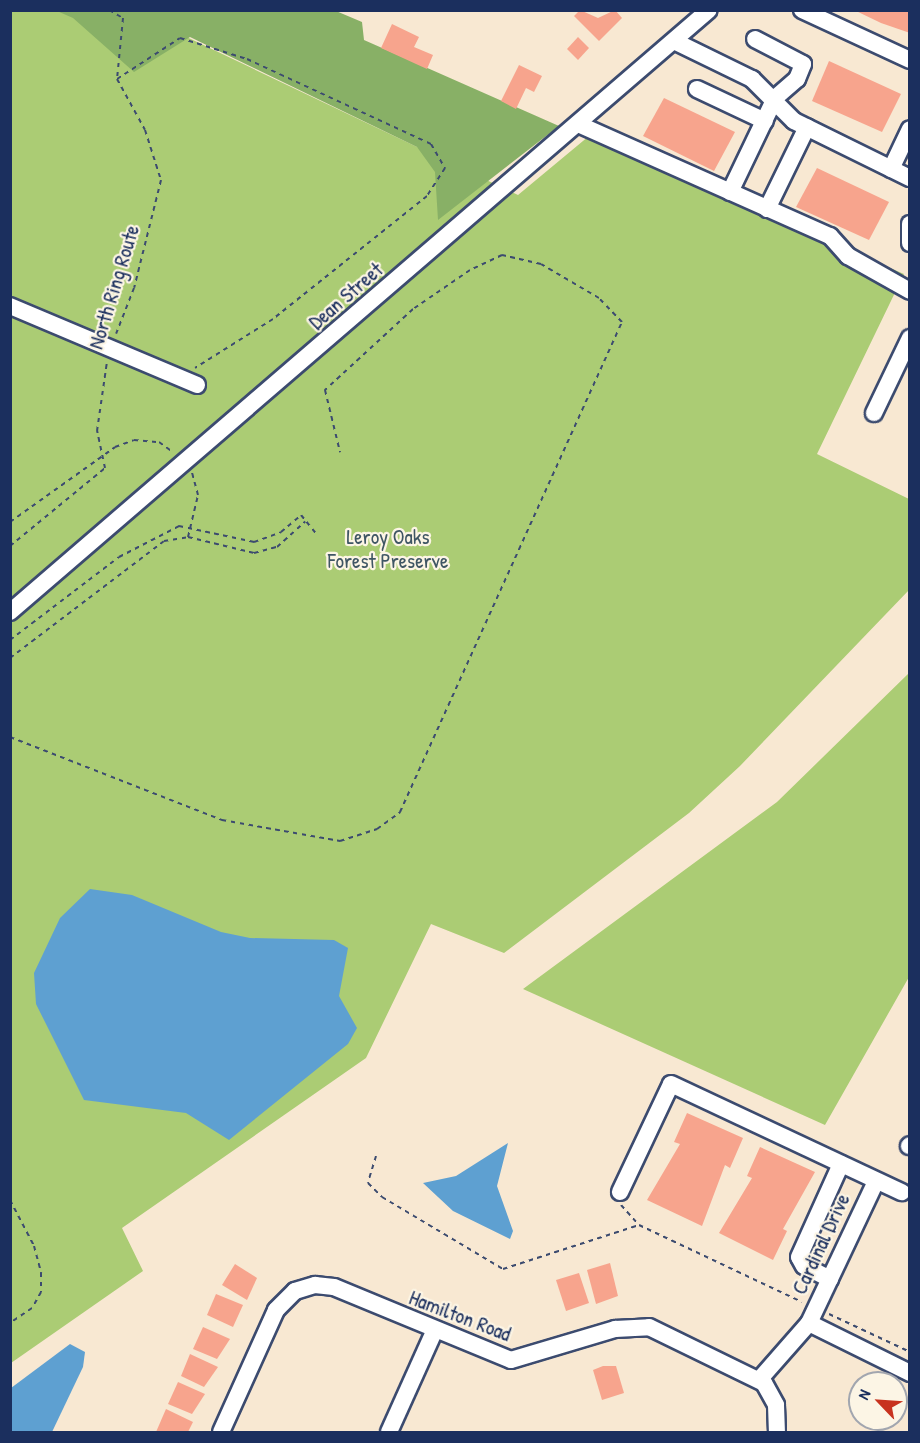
<!DOCTYPE html>
<style>
body{margin:0}
#map{position:relative;width:920px;height:1443px;overflow:hidden;background:#f8e8d2;font-family:"Patrick Hand",sans-serif}
div>[style]{position:absolute}
.green>*{inset:0;background:#abcc74}
.forest>*{inset:0;background:#88b066}
.water>*{inset:0;background:#5ea0d1}
.building>*{inset:0;background:#f7a48d}
.path>*{height:2px;margin-top:-1px;transform-origin:0;background:repeating-linear-gradient(90deg,#3c4b6f 0 4.5px,transparent 0 9px)}
.roads{filter:drop-shadow(2px 0 #3c4b6f) drop-shadow(-2px 0 #3c4b6f) drop-shadow(0 2px #3c4b6f) drop-shadow(0 -2px #3c4b6f)}
.minor>*{height:16px;margin:-8px;padding:0 8px;transform-origin:8px;border-radius:8px;background:#fff}
span{translate:-50% -50%;white-space:nowrap;text-align:center;line-height:1.15;-webkit-text-stroke:4.5px #fcf5e5;paint-order:stroke}
.street-label{font-size:21px;color:#1b2f5e}
.park-label{font-size:21px;color:#3f5664}
.frame{position:absolute;inset:0;border:12px solid #1b2f5e;pointer-events:none}
.north{position:absolute;left:848px;top:1371px;width:60px;height:60px;box-sizing:border-box;background:#fcf5e5;border:2px solid #a2a6af;border-radius:50%;rotate:295deg;font-size:16px;font-weight:700;line-height:24px;text-align:center;color:#1b2f5e}
.north::after{content:'';display:block;margin:auto;width:21px;height:27px;background:#c8321e;clip-path:polygon(50% 0,100% 100%,50% 72%,0 100%)}
</style>
<div id="map">
<div class="green">
<div style="clip-path:polygon(11px 11px,132px 11px,518px 195px,589px 136px,904px 274px,817px 454px,909px 499px,909px 590px,740px 766px,689px 813px,504px 953px,431px 924px,366px 1058px,122px 1228px,143px 1271px,11px 1363px)"></div>
<div style="clip-path:polygon(909px 673px,909px 977px,825px 1125px,523px 989px,777px 802px)"></div>
</div>
<div class="forest">
<div style="clip-path:polygon(57px 11px,336px 11px,362px 22px,364px 40px,559px 126px,438px 220px,435px 172px,417px 147px,190px 37px,134px 72px,73px 18px)"></div>
</div>
<div class="water">
<div style="clip-path:polygon(90px 889px,132px 895px,221px 932px,250px 938px,334px 940px,348px 948px,339px 996px,357px 1028px,348px 1044px,229px 1140px,186px 1113px,84px 1100px,36px 1004px,34px 973px,60px 918px)"></div>
<div style="clip-path:polygon(508px 1143px,497px 1186px,513px 1231px,510px 1239px,453px 1211px,423px 1183px,456px 1176px)"></div>
<div style="clip-path:polygon(70px 1344px,85px 1352px,83px 1367px,52px 1432px,11px 1432px,11px 1388px)"></div>
</div>
<div class="building">
<div style="clip-path:polygon(580px 10px,598px 18px,615px 10px,622px 18px,599px 41px,574px 16px)"></div>
<div style="clip-path:polygon(854px 10px,910px 10px,910px 33px,881px 23px)"></div>
<div style="clip-path:polygon(392px 24px,419px 37px,414px 47px,433px 55px,427px 69px,381px 48px)"></div>
<div style="clip-path:polygon(578px 37px,589px 48px,578px 60px,567px 49px)"></div>
<div style="clip-path:polygon(829px 61px,901px 94px,882px 132px,812px 101px)"></div>
<div style="clip-path:polygon(519px 65px,542px 76px,534px 92px,526px 88px,516px 109px,501px 101px)"></div>
<div style="clip-path:polygon(664px 98px,735px 132px,714px 171px,643px 136px)"></div>
<div style="clip-path:polygon(817px 168px,889px 202px,869px 240px,796px 207px)"></div>
<div style="clip-path:polygon(687px 1113px,743px 1138px,730px 1168px,725px 1165px,702px 1226px,647px 1200px,680px 1144px,674px 1142px)"></div>
<div style="clip-path:polygon(760px 1147px,815px 1172px,783px 1229px,787px 1231px,773px 1260px,719px 1233px,752px 1178px,747px 1176px)"></div>
<div style="clip-path:polygon(610px 1263px,618px 1296px,596px 1304px,587px 1270px)"></div>
<div style="clip-path:polygon(235px 1264px,257px 1278px,247px 1300px,222px 1285px)"></div>
<div style="clip-path:polygon(579px 1273px,589px 1303px,566px 1311px,556px 1280px)"></div>
<div style="clip-path:polygon(216px 1294px,243px 1305px,233px 1327px,207px 1315px)"></div>
<div style="clip-path:polygon(203px 1327px,230px 1339px,217px 1359px,193px 1349px)"></div>
<div style="clip-path:polygon(190px 1354px,218px 1367px,204px 1387px,181px 1376px)"></div>
<div style="clip-path:polygon(603px 1366px,616px 1366px,624px 1393px,602px 1400px,593px 1370px)"></div>
<div style="clip-path:polygon(178px 1382px,205px 1394px,192px 1414px,168px 1404px)"></div>
<div style="clip-path:polygon(166px 1409px,193px 1422px,188px 1432px,156px 1432px)"></div>
</div>
<div class="path">
<div style="left:109px;top:10px;width:16px;rotate:30deg"></div>
<div style="left:123px;top:18px;width:61px;rotate:95.6deg"></div>
<div style="left:117px;top:79px;width:58px;rotate:61.2deg"></div>
<div style="left:145px;top:130px;width:52px;rotate:72.3deg"></div>
<div style="left:161px;top:180px;width:111px;rotate:104deg"></div>
<div style="left:134px;top:288px;width:49px;rotate:111.4deg"></div>
<div style="left:117px;top:79px;width:75px;rotate:-33.1deg"></div>
<div style="left:180px;top:38px;width:70px;rotate:17.4deg"></div>
<div style="left:247px;top:59px;width:203px;rotate:24.8deg"></div>
<div style="left:431px;top:144px;width:28px;rotate:60deg"></div>
<div style="left:445px;top:168px;width:33px;rotate:123deg"></div>
<div style="left:427px;top:196px;width:197px;rotate:141.4deg"></div>
<div style="left:273px;top:319px;width:92px;rotate:147.9deg"></div>
<div style="left:10px;top:522px;width:129px;rotate:-35.5deg"></div>
<div style="left:115px;top:447px;width:20px;rotate:-20deg"></div>
<div style="left:134px;top:440px;width:25px;rotate:5deg"></div>
<div style="left:159px;top:442px;width:17px;rotate:36deg"></div>
<div style="left:188px;top:537px;width:43px;rotate:-76.6deg"></div>
<div style="left:198px;top:495px;width:23px;rotate:-105deg"></div>
<div style="left:10px;top:546px;width:123px;rotate:-39.4deg"></div>
<div style="left:105px;top:468px;width:38px;rotate:-102deg"></div>
<div style="left:97px;top:431px;width:70px;rotate:-81.8deg"></div>
<div style="left:10px;top:640px;width:137px;rotate:-37.3deg"></div>
<div style="left:119px;top:557px;width:68px;rotate:-27.3deg"></div>
<div style="left:179px;top:526px;width:77px;rotate:12deg"></div>
<div style="left:254px;top:542px;width:29px;rotate:-20deg"></div>
<div style="left:281px;top:532px;width:26px;rotate:-40deg"></div>
<div style="left:301px;top:515px;width:26px;rotate:51deg"></div>
<div style="left:10px;top:658px;width:193px;rotate:-37.2deg"></div>
<div style="left:164px;top:541px;width:24px;rotate:-9deg"></div>
<div style="left:188px;top:537px;width:68px;rotate:13.6deg"></div>
<div style="left:254px;top:553px;width:24px;rotate:-15deg"></div>
<div style="left:277px;top:547px;width:38px;rotate:-42deg"></div>
<div style="left:10px;top:737px;width:228px;rotate:21.4deg"></div>
<div style="left:222px;top:820px;width:120px;rotate:10.1deg"></div>
<div style="left:340px;top:841px;width:39px;rotate:-18deg"></div>
<div style="left:377px;top:829px;width:29px;rotate:-36deg"></div>
<div style="left:400px;top:812px;width:538px;rotate:-65.63deg"></div>
<div style="left:622px;top:322px;width:33px;rotate:-134deg"></div>
<div style="left:599px;top:298px;width:67px;rotate:-149.6deg"></div>
<div style="left:541px;top:264px;width:40px;rotate:-167deg"></div>
<div style="left:502px;top:255px;width:35px;rotate:155deg"></div>
<div style="left:470px;top:270px;width:69px;rotate:145.6deg"></div>
<div style="left:413px;top:309px;width:120px;rotate:137.4deg"></div>
<div style="left:325px;top:390px;width:64px;rotate:76.4deg"></div>
<div style="left:376px;top:1156px;width:28px;rotate:107deg"></div>
<div style="left:368px;top:1183px;width:20px;rotate:45deg"></div>
<div style="left:382px;top:1197px;width:141px;rotate:30.8deg"></div>
<div style="left:503px;top:1269px;width:143px;rotate:-17.9deg"></div>
<div style="left:639px;top:1225px;width:180px;rotate:25.3deg"></div>
<div style="left:10px;top:1200px;width:52px;rotate:62.4deg"></div>
<div style="left:34px;top:1246px;width:28px;rotate:75deg"></div>
<div style="left:41px;top:1273px;width:19px;rotate:90deg"></div>
<div style="left:41px;top:1292px;width:18px;rotate:119deg"></div>
<div style="left:32px;top:1308px;width:27px;rotate:146deg"></div>
<div style="left:621px;top:1205px;width:27px;rotate:48deg"></div>
<div style="left:829px;top:1314px;width:89px;rotate:25.1deg"></div>
</div>
<div class="roads">
<div class="minor">
<div style="left:802px;top:10px;width:119px;rotate:24.8deg"></div>
<div style="left:674px;top:41px;width:87px;rotate:26deg"></div>
<div style="left:752px;top:79px;width:59px;rotate:45deg"></div>
<div style="left:794px;top:121px;width:129px;rotate:26.2deg"></div>
<div style="left:697px;top:89px;width:75px;rotate:25.2deg"></div>
<div style="left:578px;top:124px;width:276px;rotate:24deg"></div>
<div style="left:830px;top:236px;width:27px;rotate:48deg"></div>
<div style="left:848px;top:256px;width:71px;rotate:29.4deg"></div>
<div style="left:891px;top:169px;width:44px;rotate:-64.6deg"></div>
<div style="left:730px;top:192px;width:104px;rotate:-64.4deg"></div>
<div style="left:775px;top:98px;width:29px;rotate:-41deg"></div>
<div style="left:797px;top:79px;width:16px;rotate:-68deg"></div>
<div style="left:803px;top:64px;width:54px;rotate:-152.5deg"></div>
<div style="left:767px;top:209px;width:91px;rotate:-64deg"></div>
<div style="left:910px;top:224px;width:19px;rotate:90deg"></div>
<div style="left:10px;top:306px;width:203px;rotate:22.9deg"></div>
<div style="left:874px;top:413px;width:83px;rotate:-64.4deg"></div>
<div style="left:10px;top:612px;width:922px;rotate:-40.74deg"></div>
<div style="left:909px;top:1146px;width:1px;rotate:-45deg"></div>
<div style="left:620px;top:1192px;width:119px;rotate:-64.7deg"></div>
<div style="left:671px;top:1084px;width:255px;rotate:25.1deg"></div>
<div style="left:830px;top:1279px;width:29px;rotate:-153deg"></div>
<div style="left:804px;top:1266px;width:10px;rotate:-119deg"></div>
<div style="left:799px;top:1257px;width:102px;rotate:-65.7deg"></div>
<div style="left:809px;top:1323px;width:113px;rotate:26.3deg"></div>
<div style="left:759px;top:1380px;width:76px;rotate:-48.7deg"></div>
<div style="left:809px;top:1323px;width:157px;rotate:-64.7deg"></div>
<div style="left:221px;top:1432px;width:134px;rotate:-65.7deg"></div>
<div style="left:276px;top:1310px;width:27px;rotate:-45deg"></div>
<div style="left:295px;top:1291px;width:21px;rotate:-17deg"></div>
<div style="left:315px;top:1285px;width:19px;rotate:6deg"></div>
<div style="left:334px;top:1287px;width:191px;rotate:22.4deg"></div>
<div style="left:511px;top:1360px;width:109px;rotate:-16.6deg"></div>
<div style="left:615px;top:1329px;width:34px;rotate:-3deg"></div>
<div style="left:649px;top:1327px;width:128px;rotate:26deg"></div>
<div style="left:764px;top:1383px;width:25px;rotate:61deg"></div>
<div style="left:776px;top:1405px;width:27px;rotate:88deg"></div>
<div style="left:389px;top:1432px;width:110px;rotate:-65.8deg"></div>
</div>
</div>
<div class="street-label">
<span style="left:114px;top:287px;rotate:-73deg">North Ring Route</span>
<span style="left:346px;top:296px;rotate:-41deg">Dean Street</span>
<span style="left:821px;top:1244px;rotate:-65deg">Cardinal Drive</span>
<span style="left:460px;top:1316px;rotate:21deg">Hamilton Road</span>
</div>
<div class="park-label">
<span style="left:388px;top:549px">Leroy Oaks<br>Forest Preserve</span>
</div>
<div class="frame"></div>
<div class="north">N</div>
</div>
